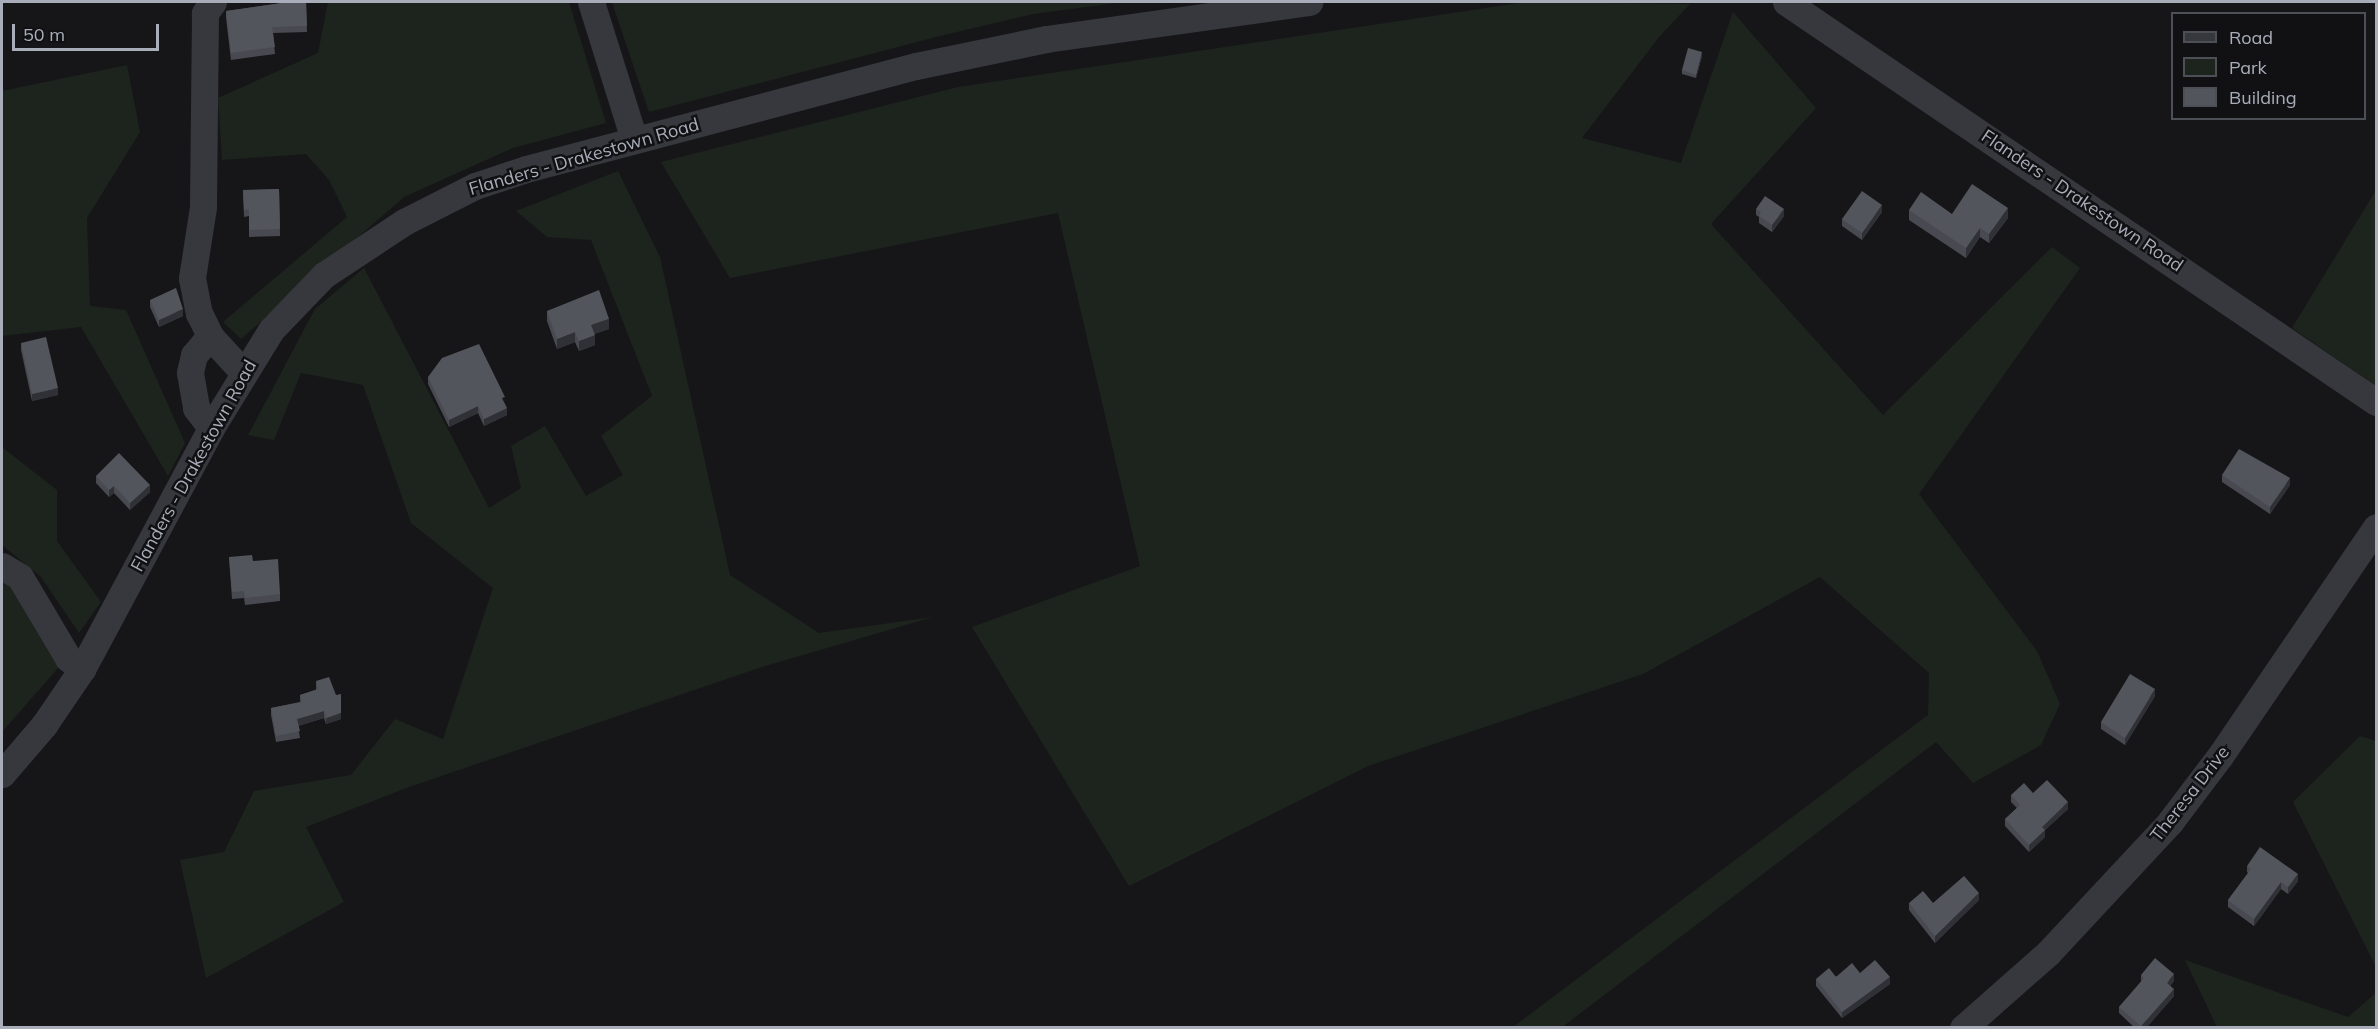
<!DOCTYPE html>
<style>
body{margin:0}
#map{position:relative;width:2378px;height:1029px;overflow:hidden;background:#161619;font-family:Mulish,sans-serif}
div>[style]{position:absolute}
.green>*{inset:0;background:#1c241d}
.minor>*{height:27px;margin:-13.5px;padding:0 13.5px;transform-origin:13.5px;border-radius:13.5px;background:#37383e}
.wall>*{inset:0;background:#494a51}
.shaded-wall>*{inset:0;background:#303136}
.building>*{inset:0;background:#53555c}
span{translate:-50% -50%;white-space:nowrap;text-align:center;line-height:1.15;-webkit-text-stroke:5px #111114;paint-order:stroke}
.street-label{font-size:18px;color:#a8adb9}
.frame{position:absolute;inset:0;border:3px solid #a8adb9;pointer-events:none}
.legend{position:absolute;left:2171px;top:12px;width:195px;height:108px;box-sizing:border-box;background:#111114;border:2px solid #4d4f56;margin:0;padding:8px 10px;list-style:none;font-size:18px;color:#a8adb9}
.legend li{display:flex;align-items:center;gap:12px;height:30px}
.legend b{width:30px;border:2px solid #4d4f56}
.scale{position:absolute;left:12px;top:24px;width:147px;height:27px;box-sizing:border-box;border:3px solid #a8adb9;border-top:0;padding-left:8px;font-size:18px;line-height:21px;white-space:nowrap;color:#a8adb9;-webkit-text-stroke:4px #111114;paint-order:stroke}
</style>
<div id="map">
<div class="green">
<div style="clip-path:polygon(328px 2px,569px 2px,606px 123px,513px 148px,404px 197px,241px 339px,223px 322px,347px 217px,329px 180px,306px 154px,222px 160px,218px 98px,318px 53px)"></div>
<div style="clip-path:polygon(612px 2px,1124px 2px,1033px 14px,936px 37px,649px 112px)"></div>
<div style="clip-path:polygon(1526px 2px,1690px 4px,1659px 37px,1582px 138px,1681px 163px,1733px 12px,1816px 108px,1711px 224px,1883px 415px,2052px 247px,2080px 268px,1919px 494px,2037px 651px,2060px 704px,2041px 745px,1973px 783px,1936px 742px,1561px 1028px,1513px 1027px,1928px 715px,1929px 673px,1820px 577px,1643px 674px,1368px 766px,1129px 886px,972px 627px,1140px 566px,1058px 213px,730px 278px,661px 162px,958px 87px)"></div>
<div style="clip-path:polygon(127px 65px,140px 132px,87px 218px,90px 306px,126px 310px,185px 443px,168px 476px,81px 327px,2px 336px,2px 91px)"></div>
<div style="clip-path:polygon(618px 171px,660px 257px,730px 575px,819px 633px,933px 617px,762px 667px,409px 787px,306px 827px,344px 902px,206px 978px,180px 860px,224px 852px,254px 791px,351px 775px,395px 719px,443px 739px,493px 588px,411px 523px,363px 385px,301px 373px,274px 440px,248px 435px,315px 309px,364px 268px,489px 508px,521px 488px,511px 446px,545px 426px,586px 496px,623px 475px,601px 436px,652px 396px,591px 240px,547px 237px,516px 211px)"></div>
<div style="clip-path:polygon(2376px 190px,2376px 386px,2292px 328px)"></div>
<div style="clip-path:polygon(2px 409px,3px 448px,57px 490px,57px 541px,101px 602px,79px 633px,41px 577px,2px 545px)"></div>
<div style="clip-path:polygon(6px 579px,60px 666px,2px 732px,2px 581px)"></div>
<div style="clip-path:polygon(2360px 736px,2376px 741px,2376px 967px,2293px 802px)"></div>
<div style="clip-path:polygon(2185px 960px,2348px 1017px,2376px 993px,2376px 1027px,2217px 1027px)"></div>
</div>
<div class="minor">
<div style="left:213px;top:2px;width:14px;rotate:126deg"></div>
<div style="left:205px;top:13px;width:194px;rotate:90.6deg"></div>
<div style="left:203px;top:207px;width:72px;rotate:98.8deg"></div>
<div style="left:192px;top:278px;width:36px;rotate:79deg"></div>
<div style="left:199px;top:313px;width:25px;rotate:64deg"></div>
<div style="left:210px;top:336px;width:49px;rotate:47.5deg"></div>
<div style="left:591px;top:2px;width:144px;rotate:72.6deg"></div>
<div style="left:1786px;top:2px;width:713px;rotate:34.14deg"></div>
<div style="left:210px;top:336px;width:25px;rotate:130deg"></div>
<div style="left:194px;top:355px;width:18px;rotate:103deg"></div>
<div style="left:190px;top:373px;width:36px;rotate:80deg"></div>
<div style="left:196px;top:408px;width:25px;rotate:53deg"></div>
<div style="left:2px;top:566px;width:21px;rotate:31deg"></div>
<div style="left:20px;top:577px;width:94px;rotate:59.3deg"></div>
<div style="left:68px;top:658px;width:18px;rotate:38deg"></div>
<div style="left:2px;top:774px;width:65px;rotate:-49.4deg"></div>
<div style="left:44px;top:725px;width:68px;rotate:-55.8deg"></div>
<div style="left:82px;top:669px;width:273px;rotate:-61.8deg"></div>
<div style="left:211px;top:428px;width:115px;rotate:-58.5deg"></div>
<div style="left:271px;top:330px;width:76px;rotate:-46.1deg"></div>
<div style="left:324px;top:275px;width:96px;rotate:-33.5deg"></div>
<div style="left:404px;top:222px;width:80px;rotate:-26.9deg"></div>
<div style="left:475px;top:186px;width:54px;rotate:-18.4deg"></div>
<div style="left:526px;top:169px;width:403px;rotate:-14.8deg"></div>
<div style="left:916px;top:66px;width:133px;rotate:-11.7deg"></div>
<div style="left:1046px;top:39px;width:266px;rotate:-8deg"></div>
<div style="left:1963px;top:1028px;width:113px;rotate:-41.4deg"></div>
<div style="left:2048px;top:953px;width:179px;rotate:-47deg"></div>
<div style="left:2170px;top:822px;width:83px;rotate:-52.9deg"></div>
<div style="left:2220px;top:756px;width:277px;rotate:-55.7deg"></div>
</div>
<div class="wall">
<div style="clip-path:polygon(289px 2px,310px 2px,306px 2px,307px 32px,273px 33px,275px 54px,231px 60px,226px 18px,226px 11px)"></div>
<div style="clip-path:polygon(1702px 56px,1696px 78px,1682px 74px,1682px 70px)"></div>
<div style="clip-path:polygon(279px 189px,280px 236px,249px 237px,249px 216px,244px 217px,243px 190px)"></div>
<div style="clip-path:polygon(1756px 209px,1784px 216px,1772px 232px,1759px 223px,1759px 217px,1756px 215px)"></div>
<div style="clip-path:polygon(1909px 210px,1952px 214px,2008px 218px,1989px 243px,1980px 237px,1966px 258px,1909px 220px)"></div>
<div style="clip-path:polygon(1882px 212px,1862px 240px,1842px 226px,1842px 219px)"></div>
<div style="clip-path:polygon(150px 300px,183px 316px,159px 327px,150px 307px)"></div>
<div style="clip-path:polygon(547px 311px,609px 329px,594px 334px,595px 345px,579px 351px,575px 342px,557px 349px,547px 321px)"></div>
<div style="clip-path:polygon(21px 343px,58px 395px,32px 401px,21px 350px)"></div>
<div style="clip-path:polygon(428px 377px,505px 404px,507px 415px,484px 426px,478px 413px,449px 427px,428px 384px)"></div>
<div style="clip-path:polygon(2222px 475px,2290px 485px,2270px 514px,2222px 482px)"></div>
<div style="clip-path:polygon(96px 476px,150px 492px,130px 510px,114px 493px,109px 497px,96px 483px)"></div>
<div style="clip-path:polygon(229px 557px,253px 561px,280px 594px,280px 601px,245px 605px,244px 598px,232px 599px)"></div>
<div style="clip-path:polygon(316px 681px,341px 719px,326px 724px,324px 718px,298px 726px,300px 738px,276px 742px,271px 715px,271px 708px,300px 702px,300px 695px,316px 690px)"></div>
<div style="clip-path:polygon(2155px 696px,2125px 745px,2101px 729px,2101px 722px)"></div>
<div style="clip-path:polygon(2033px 793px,2068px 809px,2045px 830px,2045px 837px,2029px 852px,2005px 826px,2005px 819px,2017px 808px,2011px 802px,2011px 795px)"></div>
<div style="clip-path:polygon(2247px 866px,2298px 881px,2288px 894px,2281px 889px,2254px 926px,2228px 907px,2228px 900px,2248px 873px,2247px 872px)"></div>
<div style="clip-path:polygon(1979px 900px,1935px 943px,1909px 910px,1909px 903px,1933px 903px)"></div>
<div style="clip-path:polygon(1860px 973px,1890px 984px,1842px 1018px,1816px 986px,1816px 979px)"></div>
<div style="clip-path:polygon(2141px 975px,2174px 981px,2170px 986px,2174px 996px,2146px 1028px,2135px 1028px,2119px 1013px,2119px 1007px,2141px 982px)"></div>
</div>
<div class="shaded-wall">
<div style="clip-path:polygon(1702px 52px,1702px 56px,1696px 78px,1696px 75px)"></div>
<div style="clip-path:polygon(1882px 205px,1882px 212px,1862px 240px,1862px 233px)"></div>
<div style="clip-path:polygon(2008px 208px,2008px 218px,1989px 243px,1989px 234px)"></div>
<div style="clip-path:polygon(1784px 209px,1784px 216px,1772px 232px,1772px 225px)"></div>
<div style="clip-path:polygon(1980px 228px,1980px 237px,1966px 258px,1966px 248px)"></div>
<div style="clip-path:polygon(183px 309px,183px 316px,159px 327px,159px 320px)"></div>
<div style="clip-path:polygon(609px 319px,609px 329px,591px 335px,591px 325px)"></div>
<div style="clip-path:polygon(575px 332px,575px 342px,557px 349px,557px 339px)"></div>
<div style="clip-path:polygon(595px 335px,595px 345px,579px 351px,579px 341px)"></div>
<div style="clip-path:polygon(58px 388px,58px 395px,32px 401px,32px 394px)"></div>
<div style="clip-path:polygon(478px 406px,478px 413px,449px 427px,449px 420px)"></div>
<div style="clip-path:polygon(507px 408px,507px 415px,484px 426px,484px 419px)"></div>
<div style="clip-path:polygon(2290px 478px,2290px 485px,2270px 514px,2270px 507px)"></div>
<div style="clip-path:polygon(150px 485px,150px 492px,130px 510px,130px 503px)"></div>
<div style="clip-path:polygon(114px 486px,114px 493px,109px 497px,109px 490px)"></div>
<div style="clip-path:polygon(2155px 689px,2155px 696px,2125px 745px,2125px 738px)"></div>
<div style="clip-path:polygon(324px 711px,324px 718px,297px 726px,297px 719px)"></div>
<div style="clip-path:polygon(341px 713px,341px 719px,326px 724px,326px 718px)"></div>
<div style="clip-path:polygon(2068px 802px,2068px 809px,2045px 830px,2045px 837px,2029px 852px,2029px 845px,2042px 827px)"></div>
<div style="clip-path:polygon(2298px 874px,2298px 881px,2288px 894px,2288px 887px)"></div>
<div style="clip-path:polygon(2281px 882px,2281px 889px,2254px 926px,2254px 919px)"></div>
<div style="clip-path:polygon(1979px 893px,1979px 900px,1935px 943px,1935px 936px)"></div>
<div style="clip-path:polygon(2174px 974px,2174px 981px,2167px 989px,2167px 983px)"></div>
<div style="clip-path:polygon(1890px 977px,1890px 984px,1842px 1018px,1842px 1012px)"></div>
<div style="clip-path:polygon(2174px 989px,2174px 996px,2146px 1028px,2141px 1028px,2141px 1026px)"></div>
</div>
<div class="building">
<div style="clip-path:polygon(289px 2px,306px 2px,307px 26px,272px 27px,275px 47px,231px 53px,226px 11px)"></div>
<div style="clip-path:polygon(1688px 48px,1702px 52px,1696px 75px,1682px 70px)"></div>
<div style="clip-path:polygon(1972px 184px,2008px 208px,1989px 234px,1980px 228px,1966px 248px,1909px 210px,1921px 192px,1952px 214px)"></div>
<div style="clip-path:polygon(279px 189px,280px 229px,249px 230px,249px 209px,244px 210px,243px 190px)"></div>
<div style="clip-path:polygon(1862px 191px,1882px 205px,1862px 233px,1842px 219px)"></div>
<div style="clip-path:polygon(1765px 196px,1784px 209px,1772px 225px,1759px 216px,1761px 212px,1756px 209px)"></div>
<div style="clip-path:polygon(176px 288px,183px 309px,159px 320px,150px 300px)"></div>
<div style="clip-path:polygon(599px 290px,609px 319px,591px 325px,595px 335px,579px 341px,575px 332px,557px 339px,547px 311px)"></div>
<div style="clip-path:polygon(46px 337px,58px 388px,32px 394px,21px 343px)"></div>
<div style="clip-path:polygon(479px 344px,505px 397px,502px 398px,507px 408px,484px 419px,478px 406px,449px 420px,428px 377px,442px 358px)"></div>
<div style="clip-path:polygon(2239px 449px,2290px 478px,2270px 507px,2222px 475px)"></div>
<div style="clip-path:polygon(119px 453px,150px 485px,130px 503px,114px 486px,109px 490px,96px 476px)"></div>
<div style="clip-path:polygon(252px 555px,253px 561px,278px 559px,280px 594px,245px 598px,244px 591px,232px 592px,229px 557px)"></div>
<div style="clip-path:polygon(2130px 674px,2155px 689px,2125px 738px,2101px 722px)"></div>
<div style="clip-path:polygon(329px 677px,336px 695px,341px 694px,341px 713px,326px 718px,324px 711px,297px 719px,300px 731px,276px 736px,271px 708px,302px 702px,300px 695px,318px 689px,316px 681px)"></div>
<div style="clip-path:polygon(2047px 780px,2068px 802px,2042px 827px,2045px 830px,2029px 845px,2005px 819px,2020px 805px,2011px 795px,2024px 783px,2033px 793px)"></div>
<div style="clip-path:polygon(2260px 847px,2298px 874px,2288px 887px,2281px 882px,2254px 919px,2228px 900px,2251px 869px,2247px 866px)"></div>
<div style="clip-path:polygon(1964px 876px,1979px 893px,1935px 936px,1909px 903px,1923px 891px,1933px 903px)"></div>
<div style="clip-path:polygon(2155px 958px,2174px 974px,2167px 983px,2174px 989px,2141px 1026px,2119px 1007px,2144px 978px,2141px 975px)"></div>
<div style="clip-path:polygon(1875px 960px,1890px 977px,1842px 1012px,1816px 979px,1829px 968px,1836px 977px,1852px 963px,1860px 973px)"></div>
</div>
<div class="street-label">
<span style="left:584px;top:157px;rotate:-16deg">Flanders - Drakestown Road</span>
<span style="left:2082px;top:201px;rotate:34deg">Flanders - Drakestown Road</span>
<span style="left:194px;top:466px;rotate:-61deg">Flanders - Drakestown Road</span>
<span style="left:2190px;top:794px;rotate:-52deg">Theresa Drive</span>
</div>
<div class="frame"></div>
<ul class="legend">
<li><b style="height:8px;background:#37383e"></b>Road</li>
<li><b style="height:16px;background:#1c241d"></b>Park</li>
<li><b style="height:16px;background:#53555c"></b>Building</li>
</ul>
<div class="scale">50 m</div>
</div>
